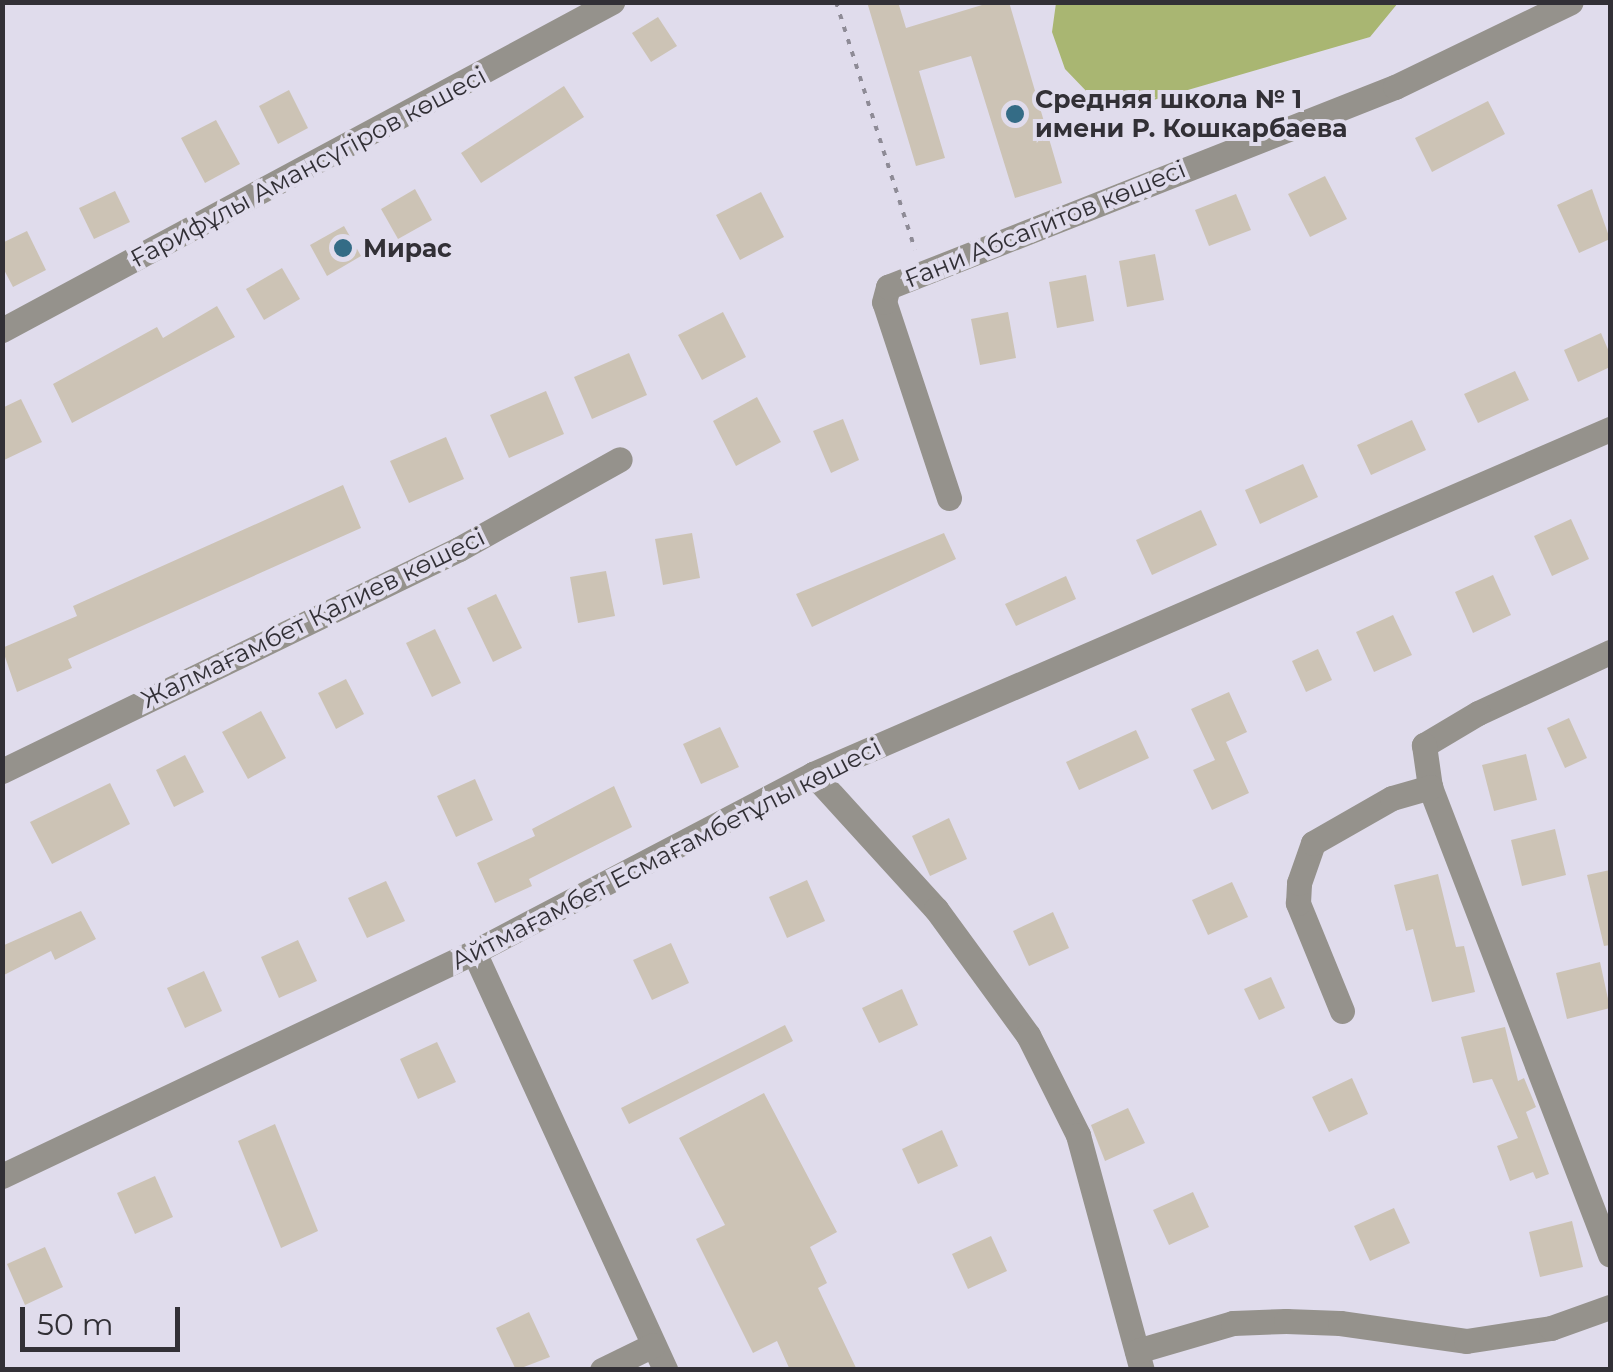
<!DOCTYPE html>
<meta charset="utf-8">
<style>
body{margin:0}
#map{position:relative;width:1613px;height:1372px;overflow:hidden;background:#e0dcec;font-family:Montserrat,sans-serif}
div>[style]{position:absolute}
.green>*{inset:0;background:#a9b672}
.building>*{inset:0;background:#ccc3b5}
.path>*{height:4px;margin-top:-2px;transform-origin:0;background:repeating-linear-gradient(90deg,#8e8b96 0 5px,transparent 0 13px)}
.minor>*{height:25px;margin:-12.5px;padding:0 12.5px;transform-origin:12.5px;border-radius:12.5px;background:#95928c}
.dots>*{width:28px;height:28px;translate:-50% -50%;box-sizing:border-box;border:5px solid #e0dcec;border-radius:50%}
span{translate:-50% -50%;white-space:nowrap;text-align:center;line-height:1.15;-webkit-text-stroke:8px #e0dcec;paint-order:stroke}
.poi-label{font-size:25px;color:#323036;font-weight:700}
.left{translate:0 -50%;text-align:left}
.street-label{font-size:25px;color:#323036}
.frame{position:absolute;inset:0;border:5px solid #323036;pointer-events:none}
.scale{position:absolute;left:20px;top:1307px;width:160px;height:45px;box-sizing:border-box;border:5px solid #323036;border-top:0;padding-left:12px;font-size:30px;line-height:35px;white-space:nowrap;color:#323036;-webkit-text-stroke:8px #e0dcec;paint-order:stroke}
</style>
<div id="map">
<div class="green">
<div style="clip-path:polygon(1056px 3px,1056px 2px,1398px 3px,1370px 37px,1126px 108px,1090px 95px,1065px 69px,1052px 32px)"></div>
</div>
<div class="building">
<div style="clip-path:polygon(867px 2px,898px 2px,906px 28px,992px 2px,1009px 2px,1062px 183px,1015px 198px,971px 56px,919px 71px,945px 158px,916px 166px)"></div>
<div style="clip-path:polygon(658px 17px,677px 46px,651px 62px,632px 33px)"></div>
<div style="clip-path:polygon(564px 86px,584px 117px,481px 183px,461px 153px)"></div>
<div style="clip-path:polygon(289px 90px,308px 128px,278px 144px,259px 106px)"></div>
<div style="clip-path:polygon(1488px 101px,1505px 134px,1432px 172px,1415px 138px)"></div>
<div style="clip-path:polygon(216px 120px,240px 164px,205px 183px,181px 138px)"></div>
<div style="clip-path:polygon(1325px 176px,1347px 219px,1310px 237px,1288px 194px)"></div>
<div style="clip-path:polygon(415px 189px,432px 220px,398px 239px,381px 209px)"></div>
<div style="clip-path:polygon(1592px 189px,1610px 239px,1579px 253px,1557px 205px)"></div>
<div style="clip-path:polygon(115px 191px,130px 222px,94px 239px,79px 208px)"></div>
<div style="clip-path:polygon(761px 192px,784px 237px,740px 260px,716px 215px)"></div>
<div style="clip-path:polygon(1236px 194px,1251px 230px,1209px 246px,1195px 210px)"></div>
<div style="clip-path:polygon(344px 226px,361px 256px,327px 276px,310px 245px)"></div>
<div style="clip-path:polygon(27px 231px,46px 270px,13px 287px,2px 266px,2px 243px)"></div>
<div style="clip-path:polygon(1155px 254px,1164px 300px,1127px 307px,1119px 261px)"></div>
<div style="clip-path:polygon(282px 268px,300px 299px,264px 320px,246px 289px)"></div>
<div style="clip-path:polygon(1086px 275px,1094px 321px,1057px 328px,1049px 282px)"></div>
<div style="clip-path:polygon(217px 306px,235px 337px,72px 423px,53px 384px,157px 327px,163px 338px)"></div>
<div style="clip-path:polygon(723px 312px,746px 357px,702px 380px,678px 335px)"></div>
<div style="clip-path:polygon(1008px 312px,1016px 358px,980px 365px,971px 319px)"></div>
<div style="clip-path:polygon(1601px 333px,1610px 354px,1610px 367px,1578px 382px,1564px 350px)"></div>
<div style="clip-path:polygon(629px 353px,647px 395px,592px 419px,574px 377px)"></div>
<div style="clip-path:polygon(1515px 371px,1529px 400px,1478px 423px,1464px 394px)"></div>
<div style="clip-path:polygon(546px 391px,564px 434px,509px 458px,490px 415px)"></div>
<div style="clip-path:polygon(757px 397px,781px 442px,736px 466px,713px 421px)"></div>
<div style="clip-path:polygon(21px 399px,42px 442px,2px 461px,2px 408px)"></div>
<div style="clip-path:polygon(843px 419px,859px 460px,831px 473px,813px 431px)"></div>
<div style="clip-path:polygon(1412px 420px,1426px 450px,1371px 475px,1357px 445px)"></div>
<div style="clip-path:polygon(446px 437px,464px 479px,409px 503px,390px 461px)"></div>
<div style="clip-path:polygon(1303px 464px,1318px 497px,1260px 524px,1245px 490px)"></div>
<div style="clip-path:polygon(343px 485px,361px 528px,68px 659px,72px 668px,17px 692px,2px 648px,77px 616px,73px 606px)"></div>
<div style="clip-path:polygon(1201px 510px,1217px 545px,1152px 575px,1136px 540px)"></div>
<div style="clip-path:polygon(1571px 519px,1589px 559px,1552px 576px,1534px 536px)"></div>
<div style="clip-path:polygon(692px 533px,700px 578px,663px 585px,655px 539px)"></div>
<div style="clip-path:polygon(944px 533px,956px 559px,812px 627px,796px 594px)"></div>
<div style="clip-path:polygon(606px 571px,615px 616px,578px 623px,570px 577px)"></div>
<div style="clip-path:polygon(1493px 575px,1511px 615px,1473px 633px,1455px 592px)"></div>
<div style="clip-path:polygon(1066px 576px,1076px 599px,1016px 626px,1005px 604px)"></div>
<div style="clip-path:polygon(496px 594px,522px 648px,493px 662px,467px 608px)"></div>
<div style="clip-path:polygon(1393px 615px,1412px 655px,1374px 672px,1356px 632px)"></div>
<div style="clip-path:polygon(435px 629px,461px 683px,432px 697px,406px 643px)"></div>
<div style="clip-path:polygon(1318px 649px,1332px 680px,1306px 692px,1292px 661px)"></div>
<div style="clip-path:polygon(346px 679px,364px 714px,336px 729px,318px 693px)"></div>
<div style="clip-path:polygon(1229px 692px,1247px 732px,1226px 742px,1249px 793px,1212px 810px,1193px 770px,1215px 760px,1191px 709px)"></div>
<div style="clip-path:polygon(261px 711px,286px 758px,248px 779px,222px 732px)"></div>
<div style="clip-path:polygon(1569px 718px,1587px 758px,1565px 768px,1547px 728px)"></div>
<div style="clip-path:polygon(720px 727px,739px 767px,701px 784px,683px 744px)"></div>
<div style="clip-path:polygon(1136px 730px,1149px 758px,1079px 790px,1066px 762px)"></div>
<div style="clip-path:polygon(1526px 754px,1537px 800px,1494px 811px,1482px 765px)"></div>
<div style="clip-path:polygon(185px 755px,204px 792px,174px 807px,156px 770px)"></div>
<div style="clip-path:polygon(475px 779px,493px 820px,456px 837px,437px 796px)"></div>
<div style="clip-path:polygon(110px 783px,130px 824px,52px 864px,30px 822px)"></div>
<div style="clip-path:polygon(614px 786px,632px 827px,529px 879px,532px 886px,495px 903px,477px 863px,535px 836px,532px 829px)"></div>
<div style="clip-path:polygon(949px 818px,967px 859px,930px 876px,912px 836px)"></div>
<div style="clip-path:polygon(1555px 829px,1566px 875px,1522px 886px,1511px 840px)"></div>
<div style="clip-path:polygon(1610px 870px,1610px 945px,1604px 946px,1587px 875px)"></div>
<div style="clip-path:polygon(1438px 874px,1456px 947px,1464px 946px,1475px 992px,1432px 1002px,1413px 929px,1406px 931px,1394px 885px)"></div>
<div style="clip-path:polygon(807px 880px,825px 921px,787px 938px,769px 897px)"></div>
<div style="clip-path:polygon(386px 881px,405px 921px,367px 938px,348px 898px)"></div>
<div style="clip-path:polygon(1232px 882px,1248px 917px,1208px 935px,1192px 900px)"></div>
<div style="clip-path:polygon(81px 911px,96px 939px,55px 960px,51px 951px,2px 976px,2px 946px)"></div>
<div style="clip-path:polygon(1053px 912px,1069px 948px,1029px 966px,1013px 931px)"></div>
<div style="clip-path:polygon(298px 940px,317px 981px,279px 998px,261px 957px)"></div>
<div style="clip-path:polygon(671px 943px,689px 983px,652px 1000px,633px 960px)"></div>
<div style="clip-path:polygon(1600px 962px,1610px 1008px,1567px 1019px,1556px 973px)"></div>
<div style="clip-path:polygon(204px 971px,222px 1011px,185px 1028px,167px 988px)"></div>
<div style="clip-path:polygon(1271px 977px,1285px 1008px,1259px 1020px,1244px 989px)"></div>
<div style="clip-path:polygon(902px 989px,918px 1025px,879px 1043px,862px 1008px)"></div>
<div style="clip-path:polygon(785px 1025px,793px 1041px,629px 1124px,621px 1108px)"></div>
<div style="clip-path:polygon(1505px 1027px,1518px 1081px,1524px 1078px,1536px 1107px,1526px 1112px,1549px 1174px,1536px 1179px,1533px 1172px,1510px 1181px,1497px 1146px,1518px 1138px,1492px 1079px,1473px 1083px,1461px 1037px)"></div>
<div style="clip-path:polygon(437px 1042px,456px 1082px,418px 1099px,400px 1059px)"></div>
<div style="clip-path:polygon(1352px 1078px,1368px 1114px,1329px 1132px,1312px 1097px)"></div>
<div style="clip-path:polygon(764px 1093px,837px 1232px,810px 1247px,827px 1283px,818px 1288px,857px 1370px,790px 1370px,777px 1341px,753px 1353px,696px 1239px,725px 1225px,679px 1138px)"></div>
<div style="clip-path:polygon(1128px 1108px,1145px 1143px,1105px 1161px,1091px 1125px)"></div>
<div style="clip-path:polygon(275px 1124px,318px 1231px,281px 1248px,238px 1141px)"></div>
<div style="clip-path:polygon(942px 1130px,958px 1166px,918px 1184px,902px 1149px)"></div>
<div style="clip-path:polygon(155px 1176px,173px 1217px,135px 1234px,117px 1193px)"></div>
<div style="clip-path:polygon(1193px 1192px,1209px 1227px,1169px 1245px,1153px 1210px)"></div>
<div style="clip-path:polygon(1394px 1208px,1410px 1243px,1370px 1261px,1354px 1226px)"></div>
<div style="clip-path:polygon(1572px 1221px,1583px 1267px,1540px 1277px,1529px 1232px)"></div>
<div style="clip-path:polygon(991px 1236px,1007px 1271px,968px 1289px,952px 1254px)"></div>
<div style="clip-path:polygon(45px 1247px,63px 1287px,25px 1305px,7px 1264px)"></div>
<div style="clip-path:polygon(529px 1312px,550px 1357px,516px 1370px,496px 1328px)"></div>
</div>
<div class="path">
<div style="left:836px;top:2px;width:260px;rotate:72.3deg"></div>
</div>
<div class="minor">
<div style="left:2px;top:330px;width:693px;rotate:-28.27deg"></div>
<div style="left:949px;top:498px;width:206px;rotate:-108.3deg"></div>
<div style="left:884px;top:302px;width:16px;rotate:-75deg"></div>
<div style="left:888px;top:287px;width:545px;rotate:-21.53deg"></div>
<div style="left:1395px;top:87px;width:195px;rotate:-25.8deg"></div>
<div style="left:1610px;top:652px;width:145px;rotate:155.2deg"></div>
<div style="left:1478px;top:713px;width:63px;rotate:149.3deg"></div>
<div style="left:1424px;top:745px;width:42px;rotate:81.9deg"></div>
<div style="left:1430px;top:787px;width:501px;rotate:68.96deg"></div>
<div style="left:2px;top:771px;width:508px;rotate:-25.91deg"></div>
<div style="left:459px;top:549px;width:184px;rotate:-29.2deg"></div>
<div style="left:813px;top:774px;width:183px;rotate:47.7deg"></div>
<div style="left:936px;top:909px;width:156px;rotate:53.9deg"></div>
<div style="left:1028px;top:1035px;width:112px;rotate:63.4deg"></div>
<div style="left:1078px;top:1135px;width:244px;rotate:74.8deg"></div>
<div style="left:474px;top:952px;width:460px;rotate:65.4deg"></div>
<div style="left:1342px;top:1011px;width:117px;rotate:-112.2deg"></div>
<div style="left:1298px;top:903px;width:20px;rotate:-87deg"></div>
<div style="left:1299px;top:883px;width:42px;rotate:-70.7deg"></div>
<div style="left:1313px;top:843px;width:91px;rotate:-29.7deg"></div>
<div style="left:1392px;top:798px;width:40px;rotate:-16deg"></div>
<div style="left:2px;top:1176px;width:522px;rotate:-25.39deg"></div>
<div style="left:474px;top:952px;width:383px;rotate:-27.7deg"></div>
<div style="left:813px;top:774px;width:868px;rotate:-23.41deg"></div>
<div style="left:1137px;top:1351px;width:100px;rotate:-16.3deg"></div>
<div style="left:1233px;top:1323px;width:53px;rotate:-2.2deg"></div>
<div style="left:1286px;top:1321px;width:54px;rotate:2.1deg"></div>
<div style="left:1340px;top:1323px;width:127px;rotate:8.1deg"></div>
<div style="left:1466px;top:1341px;width:86px;rotate:-8.7deg"></div>
<div style="left:1551px;top:1328px;width:63px;rotate:-19.6deg"></div>
<div style="left:602px;top:1370px;width:57px;rotate:-26.1deg"></div>
</div>
<div class="dots">
<div style="left:1015px;top:114px;background:#346c86"></div>
<div style="left:343px;top:248px;background:#346c86"></div>
</div>
<div class="poi-label">
<span class="left" style="left:1035px;top:114px">Средняя школа № 1<br>имени Р. Кошкарбаева</span>
<span class="left" style="left:363px;top:248px">Мирас</span>
</div>
<div class="street-label">
<span style="left:308px;top:167px;rotate:-28deg">Ғарифұлы Амансүгіров көшесі</span>
<span style="left:1045px;top:224px;rotate:-22deg">Ғани Абсагитов көшесі</span>
<span style="left:313px;top:618px;rotate:-26deg">Жалмағамбет Қалиев көшесі</span>
<span style="left:666px;top:854px;rotate:-27deg">Айтмағамбет Есмағамбетұлы көшесі</span>
</div>
<div class="frame"></div>
<div class="scale">50 m</div>
</div>
